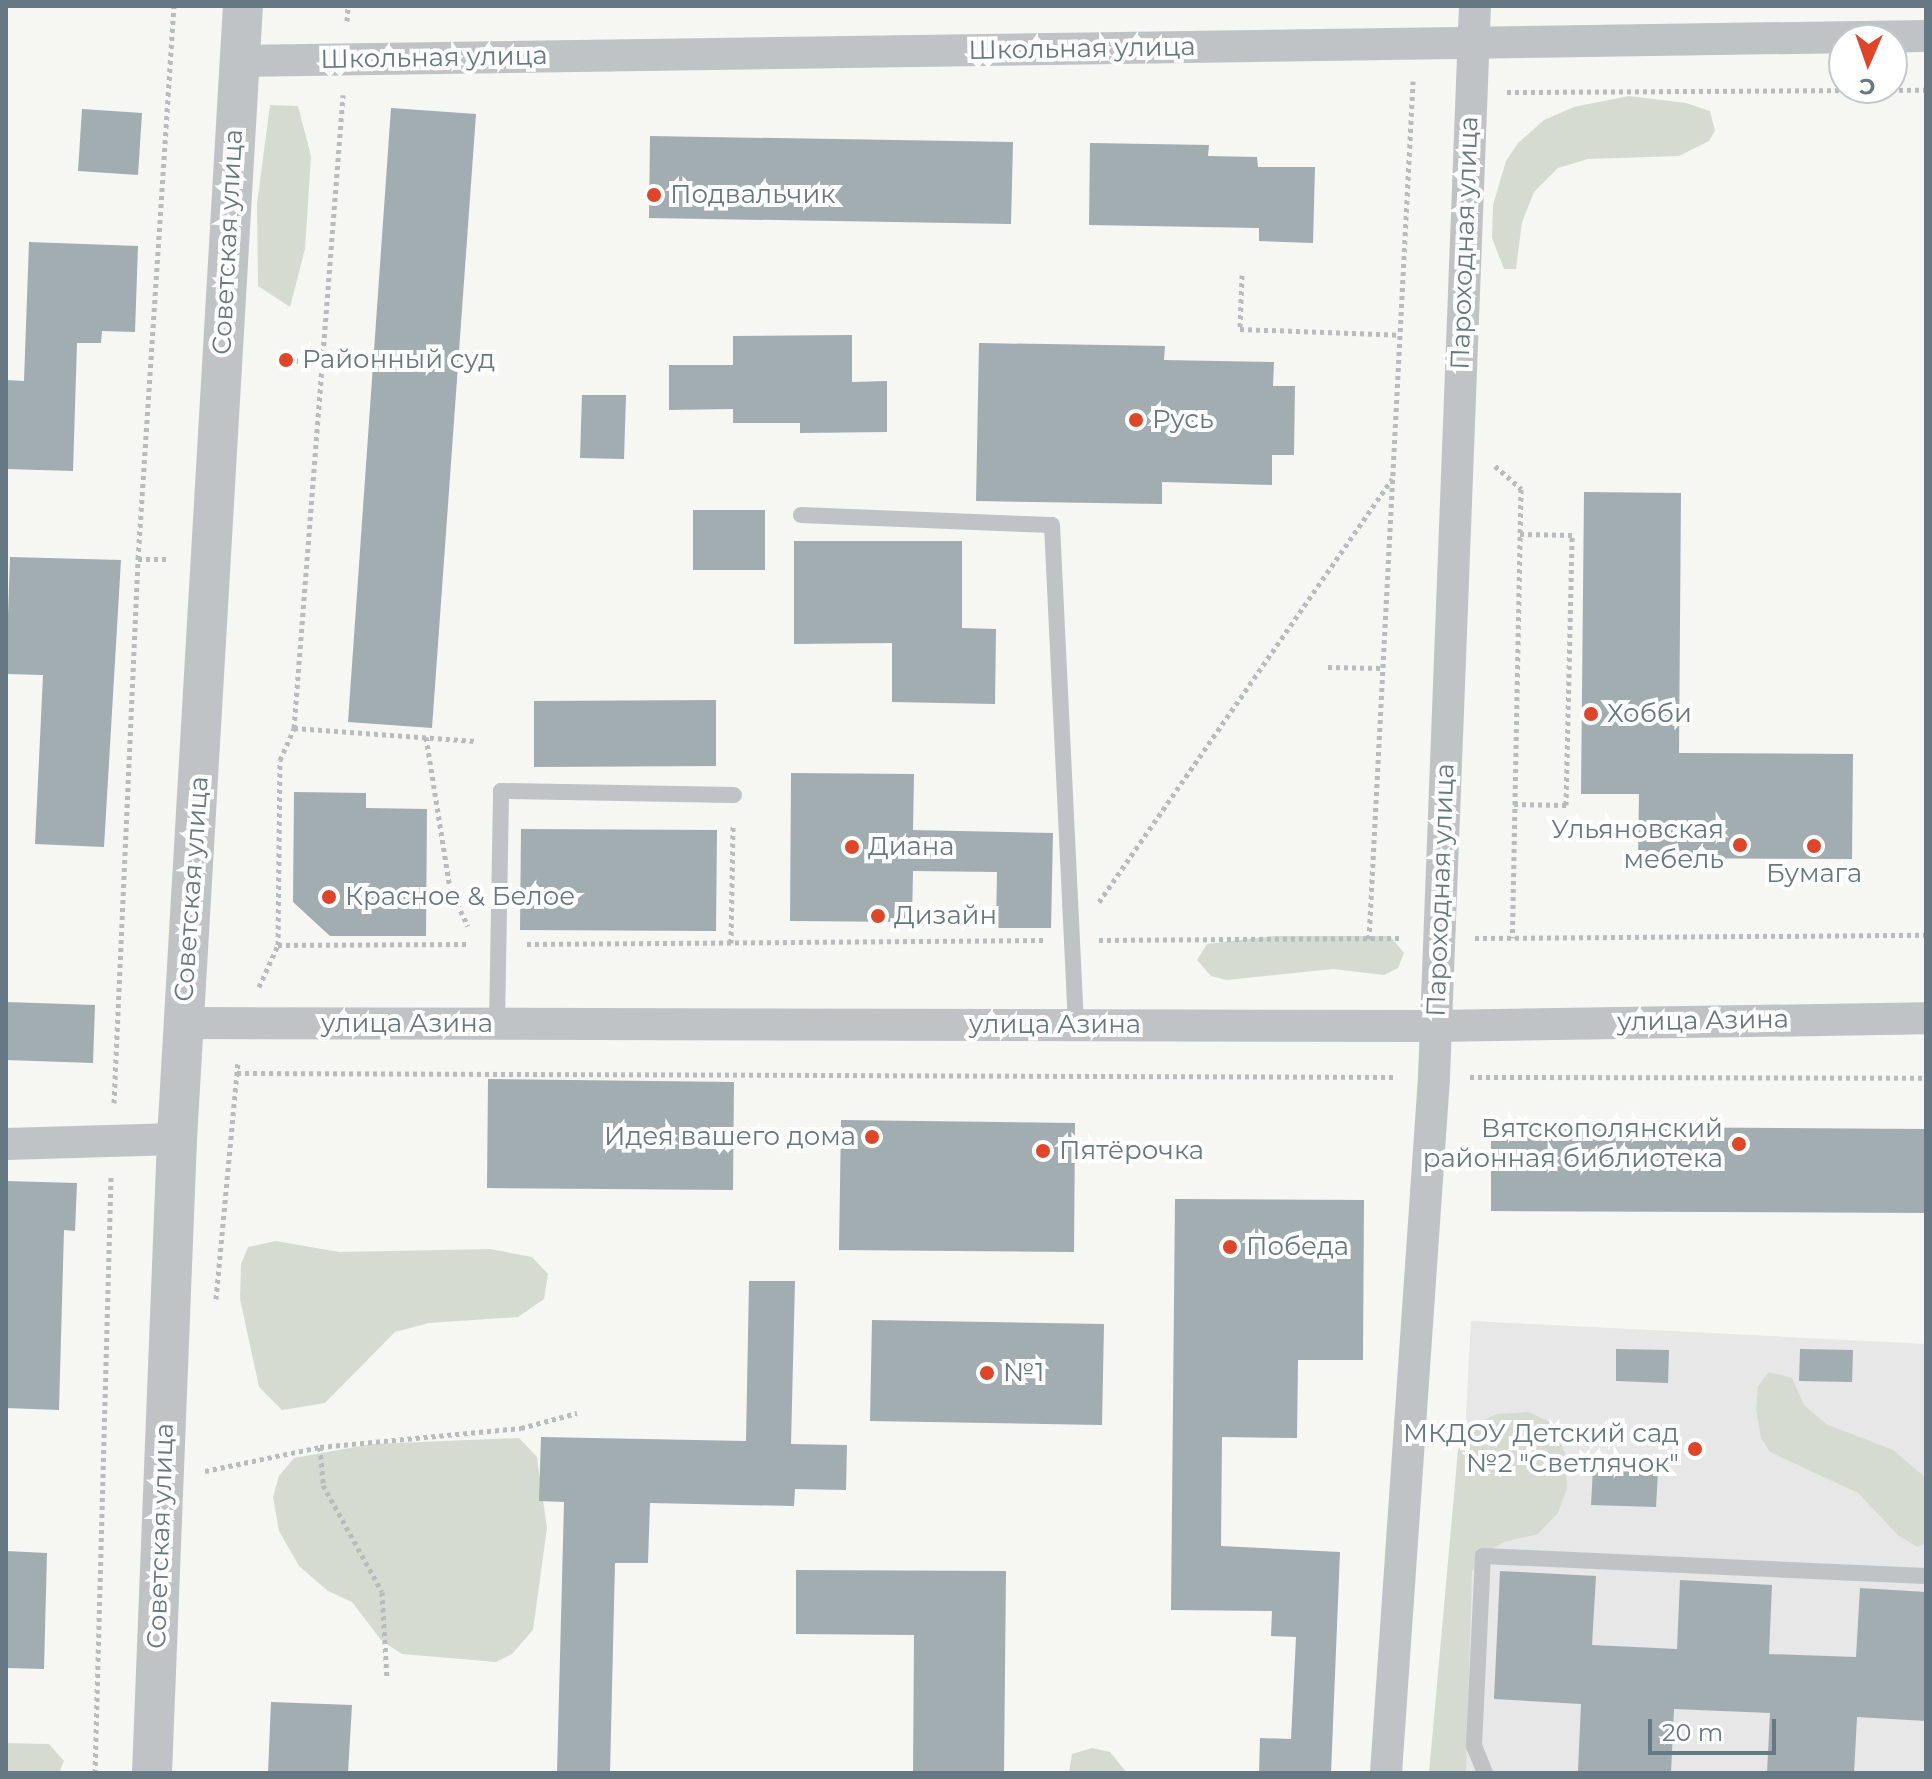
<!DOCTYPE html>
<meta charset="utf-8">
<style>
body{margin:0}
#map{position:relative;width:1932px;height:1779px;overflow:hidden;background:#f6f6f2;font-family:Montserrat,sans-serif}
div>[style]{position:absolute}
.built>*{inset:0;background:#e6e7e6}
.green>*{inset:0;background:#d6dbd2}
.building>*{inset:0;background:#a2adb1}
.path>*{height:5px;margin-top:-2.5px;transform-origin:0;background:repeating-linear-gradient(90deg,#b9bcbe 0 4px,transparent 0 8px)}
.service>*{height:16px;margin:-8px;padding:0 8px;transform-origin:8px;border-radius:8px;background:#bfc3c6}
.minor>*{height:32px;margin:-16px;padding:0 16px;transform-origin:16px;border-radius:16px;background:#bfc3c6}
.tertiary>*{height:40px;margin:-20px;padding:0 20px;transform-origin:20px;border-radius:20px;background:#bfc3c6}
.dots>*{width:22px;height:22px;translate:-50% -50%;box-sizing:border-box;border:4px solid #fff;border-radius:50%}
span{translate:-50% -50%;white-space:nowrap;text-align:center;line-height:1.15;-webkit-text-stroke:8px #fff;paint-order:stroke}
.street-label{font-size:26px;color:#657883}
.poi-label{font-size:26px;color:#657883}
.left{translate:0 -50%;text-align:left}
.right{translate:-100% -50%;text-align:right}
.frame{position:absolute;inset:0;border:8px solid #657883;pointer-events:none}
.north{position:absolute;left:1828px;top:24px;width:80px;height:80px;box-sizing:border-box;background:#fff;border:2px solid #c1c9cd;border-radius:50%;rotate:182deg;font-size:22px;font-weight:700;line-height:32px;text-align:center;color:#657883}
.north::after{content:'';display:block;margin:auto;width:28px;height:36px;background:#df4629;clip-path:polygon(50% 0,100% 100%,50% 72%,0 100%)}
.scale{position:absolute;left:1648px;top:1719px;width:128px;height:36px;box-sizing:border-box;border:4px solid #657883;border-top:0;padding-left:10px;font-size:24px;line-height:28px;white-space:nowrap;color:#657883;-webkit-text-stroke:6px #fff;paint-order:stroke}
</style>
<div id="map">
<div class="built">
<div style="clip-path:polygon(1471px 1321px,1926px 1344px,1926px 1773px,1447px 1773px)"></div>
</div>
<div class="green">
<div style="clip-path:polygon(1629px 96px,1686px 103px,1710px 111px,1715px 131px,1709px 141px,1679px 156px,1588px 159px,1558px 168px,1534px 192px,1522px 222px,1516px 269px,1504px 269px,1492px 238px,1493px 205px,1506px 161px,1518px 143px,1544px 120px,1574px 107px)"></div>
<div style="clip-path:polygon(270px 105px,298px 106px,311px 156px,305px 249px,290px 307px,258px 286px,257px 204px)"></div>
<div style="clip-path:polygon(1274px 936px,1390px 936px,1404px 953px,1398px 968px,1384px 975px,1333px 969px,1227px 980px,1211px 976px,1197px 960px,1207px 944px)"></div>
<div style="clip-path:polygon(276px 1241px,339px 1252px,490px 1249px,532px 1257px,548px 1274px,544px 1299px,518px 1317px,429px 1323px,395px 1332px,325px 1403px,282px 1410px,259px 1387px,240px 1299px,241px 1264px,248px 1247px)"></div>
<div style="clip-path:polygon(1769px 1372px,1792px 1378px,1804px 1405px,1826px 1424px,1893px 1450px,1926px 1478px,1926px 1544px,1917px 1547px,1898px 1535px,1858px 1493px,1770px 1452px,1761px 1438px,1756px 1409px,1758px 1386px)"></div>
<div style="clip-path:polygon(1529px 1412px,1550px 1422px,1565px 1453px,1567px 1488px,1558px 1513px,1538px 1534px,1504px 1542px,1485px 1553px,1472px 1572px,1466px 1773px,1429px 1773px,1458px 1450px,1476px 1423px,1497px 1414px)"></div>
<div style="clip-path:polygon(519px 1438px,537px 1457px,547px 1528px,533px 1630px,512px 1654px,496px 1662px,402px 1654px,381px 1640px,352px 1602px,328px 1591px,299px 1566px,279px 1531px,273px 1497px,279px 1476px,294px 1458px,372px 1444px)"></div>
<div style="clip-path:polygon(6px 1743px,49px 1744px,64px 1761px,59px 1773px,6px 1773px)"></div>
<div style="clip-path:polygon(1092px 1748px,1110px 1752px,1127px 1773px,1069px 1773px,1072px 1754px)"></div>
</div>
<div class="building">
<div style="clip-path:polygon(391px 108px,476px 114px,432px 728px,348px 722px)"></div>
<div style="clip-path:polygon(82px 109px,142px 113px,138px 175px,78px 171px)"></div>
<div style="clip-path:polygon(650px 136px,1013px 142px,1011px 224px,649px 218px)"></div>
<div style="clip-path:polygon(1090px 143px,1209px 145px,1208px 156px,1257px 157px,1258px 167px,1315px 167px,1313px 243px,1259px 241px,1259px 228px,1089px 225px)"></div>
<div style="clip-path:polygon(29px 242px,138px 246px,135px 332px,102px 331px,101px 343px,77px 343px,73px 471px,6px 469px,6px 380px,24px 381px)"></div>
<div style="clip-path:polygon(852px 335px,852px 382px,887px 381px,887px 432px,800px 433px,800px 423px,733px 423px,733px 409px,669px 410px,669px 365px,733px 365px,733px 336px)"></div>
<div style="clip-path:polygon(979px 343px,1165px 346px,1164px 360px,1274px 362px,1273px 386px,1295px 386px,1294px 455px,1272px 455px,1272px 485px,1162px 482px,1162px 504px,976px 501px)"></div>
<div style="clip-path:polygon(582px 395px,626px 395px,624px 459px,580px 458px)"></div>
<div style="clip-path:polygon(1584px 492px,1681px 493px,1679px 753px,1853px 754px,1852px 859px,1638px 858px,1639px 794px,1581px 794px)"></div>
<div style="clip-path:polygon(693px 510px,765px 510px,765px 570px,693px 570px)"></div>
<div style="clip-path:polygon(794px 541px,962px 541px,962px 628px,996px 629px,995px 704px,892px 702px,892px 643px,794px 644px)"></div>
<div style="clip-path:polygon(10px 557px,121px 560px,104px 847px,35px 844px,43px 675px,6px 674px)"></div>
<div style="clip-path:polygon(716px 700px,716px 766px,534px 767px,534px 701px)"></div>
<div style="clip-path:polygon(791px 773px,914px 774px,913px 830px,1053px 833px,1051px 928px,996px 928px,997px 872px,913px 871px,912px 922px,790px 921px)"></div>
<div style="clip-path:polygon(294px 792px,366px 793px,366px 808px,427px 809px,426px 936px,330px 936px,293px 902px)"></div>
<div style="clip-path:polygon(521px 829px,717px 830px,716px 931px,520px 930px)"></div>
<div style="clip-path:polygon(6px 1002px,95px 1005px,93px 1063px,6px 1060px)"></div>
<div style="clip-path:polygon(488px 1079px,734px 1082px,733px 1190px,487px 1188px)"></div>
<div style="clip-path:polygon(841px 1120px,1075px 1123px,1074px 1252px,839px 1250px)"></div>
<div style="clip-path:polygon(1491px 1126px,1926px 1129px,1926px 1213px,1491px 1211px)"></div>
<div style="clip-path:polygon(6px 1181px,77px 1183px,75px 1231px,64px 1230px,59px 1410px,6px 1408px)"></div>
<div style="clip-path:polygon(1175px 1199px,1364px 1200px,1363px 1360px,1298px 1360px,1297px 1438px,1222px 1437px,1221px 1546px,1340px 1552px,1331px 1773px,1259px 1773px,1260px 1738px,1291px 1739px,1296px 1637px,1271px 1636px,1272px 1611px,1171px 1610px)"></div>
<div style="clip-path:polygon(749px 1281px,795px 1281px,791px 1444px,847px 1445px,846px 1490px,795px 1489px,794px 1506px,650px 1503px,648px 1563px,615px 1563px,610px 1773px,557px 1773px,564px 1502px,539px 1501px,541px 1437px,746px 1441px)"></div>
<div style="clip-path:polygon(872px 1320px,1104px 1324px,1102px 1425px,870px 1421px)"></div>
<div style="clip-path:polygon(1616px 1349px,1669px 1350px,1668px 1383px,1616px 1381px)"></div>
<div style="clip-path:polygon(1800px 1349px,1853px 1350px,1852px 1382px,1799px 1381px)"></div>
<div style="clip-path:polygon(1593px 1469px,1658px 1471px,1656px 1507px,1591px 1505px)"></div>
<div style="clip-path:polygon(6px 1551px,47px 1553px,44px 1669px,6px 1668px)"></div>
<div style="clip-path:polygon(796px 1570px,1006px 1571px,1004px 1773px,913px 1773px,914px 1635px,796px 1634px)"></div>
<div style="clip-path:polygon(1500px 1571px,1596px 1576px,1592px 1645px,1677px 1649px,1680px 1580px,1772px 1585px,1769px 1654px,1856px 1657px,1860px 1588px,1926px 1592px,1926px 1721px,1857px 1717px,1854px 1773px,1767px 1773px,1770px 1713px,1674px 1709px,1671px 1773px,1578px 1771px,1581px 1704px,1494px 1699px)"></div>
<div style="clip-path:polygon(271px 1702px,352px 1705px,348px 1773px,268px 1773px)"></div>
</div>
<div class="path">
<div style="left:347px;top:21px;width:15px;rotate:-86deg"></div>
<div style="left:1507px;top:92px;width:419px;rotate:-0.3deg"></div>
<div style="left:1242px;top:275px;width:54px;rotate:92.1deg"></div>
<div style="left:1240px;top:329px;width:160px;rotate:2.1deg"></div>
<div style="left:286px;top:360px;width:37px;rotate:3deg"></div>
<div style="left:1495px;top:466px;width:35px;rotate:41deg"></div>
<div style="left:1521px;top:489px;width:449px;rotate:91.1deg"></div>
<div style="left:138px;top:559px;width:32px"></div>
<div style="left:1328px;top:667px;width:55px;rotate:1deg"></div>
<div style="left:294px;top:728px;width:182px;rotate:4.1deg"></div>
<div style="left:426px;top:737px;width:154px;rotate:81deg"></div>
<div style="left:450px;top:889px;width:41px;rotate:64.1deg"></div>
<div style="left:1514px;top:804px;width:52px;rotate:1.1deg"></div>
<div style="left:1566px;top:805px;width:270px;rotate:-88.7deg"></div>
<div style="left:1572px;top:535px;width:52px;rotate:-178.9deg"></div>
<div style="left:1099px;top:902px;width:515px;rotate:-55.29deg"></div>
<div style="left:1475px;top:938px;width:451px;rotate:-0.4deg"></div>
<div style="left:1369px;top:939px;width:859px;rotate:-87.06deg"></div>
<div style="left:1099px;top:940px;width:302px;rotate:-0.4deg"></div>
<div style="left:731px;top:943px;width:119px;rotate:-89deg"></div>
<div style="left:527px;top:944px;width:518px;rotate:-0.44deg"></div>
<div style="left:278px;top:945px;width:191px;rotate:-0.3deg"></div>
<div style="left:259px;top:987px;width:46px;rotate:-65.7deg"></div>
<div style="left:278px;top:945px;width:185px;rotate:-89.4deg"></div>
<div style="left:280px;top:760px;width:35px;rotate:-66deg"></div>
<div style="left:294px;top:728px;width:635px;rotate:-85.57deg"></div>
<div style="left:237px;top:1073px;width:1159px;rotate:0.2deg"></div>
<div style="left:1470px;top:1077px;width:456px;rotate:0.1deg"></div>
<div style="left:114px;top:1103px;width:545px;rotate:-87.47deg"></div>
<div style="left:138px;top:559px;width:554px;rotate:-86.28deg"></div>
<div style="left:216px;top:1299px;width:238px;rotate:-84.7deg"></div>
<div style="left:320px;top:1447px;width:38px;rotate:85deg"></div>
<div style="left:323px;top:1485px;width:122px;rotate:61.1deg"></div>
<div style="left:382px;top:1592px;width:87px;rotate:86.7deg"></div>
<div style="left:205px;top:1471px;width:117px;rotate:-11.8deg"></div>
<div style="left:320px;top:1447px;width:202px;rotate:-5.4deg"></div>
<div style="left:521px;top:1428px;width:58px;rotate:-15deg"></div>
<div style="left:95px;top:1773px;width:596px;rotate:-88.46deg"></div>
</div>
<div class="service">
<div style="left:801px;top:515px;width:251px;rotate:2.3deg"></div>
<div style="left:1052px;top:525px;width:501px;rotate:87.25deg"></div>
<div style="left:497px;top:1024px;width:233px;rotate:-89deg"></div>
<div style="left:501px;top:791px;width:233px;rotate:1deg"></div>
<div style="left:1485px;top:1773px;width:29px;rotate:-112deg"></div>
<div style="left:1474px;top:1746px;width:190px;rotate:-87.3deg"></div>
<div style="left:1483px;top:1556px;width:443px;rotate:2.6deg"></div>
</div>
<div class="minor">
<div style="left:238px;top:61px;width:1688px;rotate:-0.85deg"></div>
<div style="left:184px;top:1023px;width:1252px;rotate:0.14deg"></div>
<div style="left:1436px;top:1026px;width:490px;rotate:-0.9deg"></div>
<div style="left:6px;top:1144px;width:171px;rotate:-1.7deg"></div>
<div style="left:1386px;top:1773px;width:698px;rotate:-86.05deg"></div>
<div style="left:1434px;top:1077px;width:1072px;rotate:-87.81deg"></div>
</div>
<div class="tertiary">
<div style="left:152px;top:1773px;width:634px;rotate:-87.74deg"></div>
<div style="left:177px;top:1139px;width:1135px;rotate:-86.67deg"></div>
</div>
<div class="dots">
<div style="left:654px;top:195px;background:#df4629"></div>
<div style="left:286px;top:360px;background:#df4629"></div>
<div style="left:1136px;top:420px;background:#df4629"></div>
<div style="left:1591px;top:714px;background:#df4629"></div>
<div style="left:1740px;top:845px;background:#df4629"></div>
<div style="left:1814px;top:846px;background:#df4629"></div>
<div style="left:852px;top:847px;background:#df4629"></div>
<div style="left:329px;top:897px;background:#df4629"></div>
<div style="left:878px;top:916px;background:#df4629"></div>
<div style="left:872px;top:1137px;background:#df4629"></div>
<div style="left:1739px;top:1144px;background:#df4629"></div>
<div style="left:1043px;top:1151px;background:#df4629"></div>
<div style="left:1230px;top:1247px;background:#df4629"></div>
<div style="left:987px;top:1373px;background:#df4629"></div>
<div style="left:1695px;top:1449px;background:#df4629"></div>
</div>
<div class="street-label">
<span style="left:1082px;top:49px;rotate:-1deg">Школьная улица</span>
<span style="left:434px;top:58px;rotate:-1deg">Школьная улица</span>
<span style="left:228px;top:242px;rotate:-87deg">Советская улица</span>
<span style="left:1465px;top:243px;rotate:-88deg">Пароходная улица</span>
<span style="left:192px;top:889px;rotate:-86deg">Советская улица</span>
<span style="left:1441px;top:890px;rotate:-88deg">Пароходная улица</span>
<span style="left:1703px;top:1021px;rotate:-1deg">улица Азина</span>
<span style="left:407px;top:1024px">улица Азина</span>
<span style="left:1055px;top:1025px">улица Азина</span>
<span style="left:161px;top:1536px;rotate:-88deg">Советская улица</span>
</div>
<div class="poi-label">
<span class="left" style="left:670px;top:195px">Подвальчик</span>
<span class="left" style="left:302px;top:360px">Районный суд</span>
<span class="left" style="left:1152px;top:420px">Русь</span>
<span class="left" style="left:1607px;top:714px">Хобби</span>
<span class="right" style="left:1724px;top:845px">Ульяновская<br>мебель</span>
<span class="left" style="left:868px;top:847px">Диана</span>
<span style="left:1814px;top:874px">Бумага</span>
<span class="left" style="left:345px;top:897px">Красное &amp; Белое</span>
<span class="left" style="left:894px;top:916px">Дизайн</span>
<span class="right" style="left:1723px;top:1144px">Вятскополянский<br>районная библиотека</span>
<span class="right" style="left:856px;top:1137px">Идея вашего дома</span>
<span class="left" style="left:1059px;top:1151px">Пятёрочка</span>
<span class="left" style="left:1246px;top:1247px">Победа</span>
<span class="left" style="left:1003px;top:1373px">№1</span>
<span class="right" style="left:1679px;top:1449px">МКДОУ Детский сад<br>№2 "Светлячок"</span>
</div>
<div class="frame"></div>
<div class="north">С</div>
<div class="scale">20 m</div>
</div>
